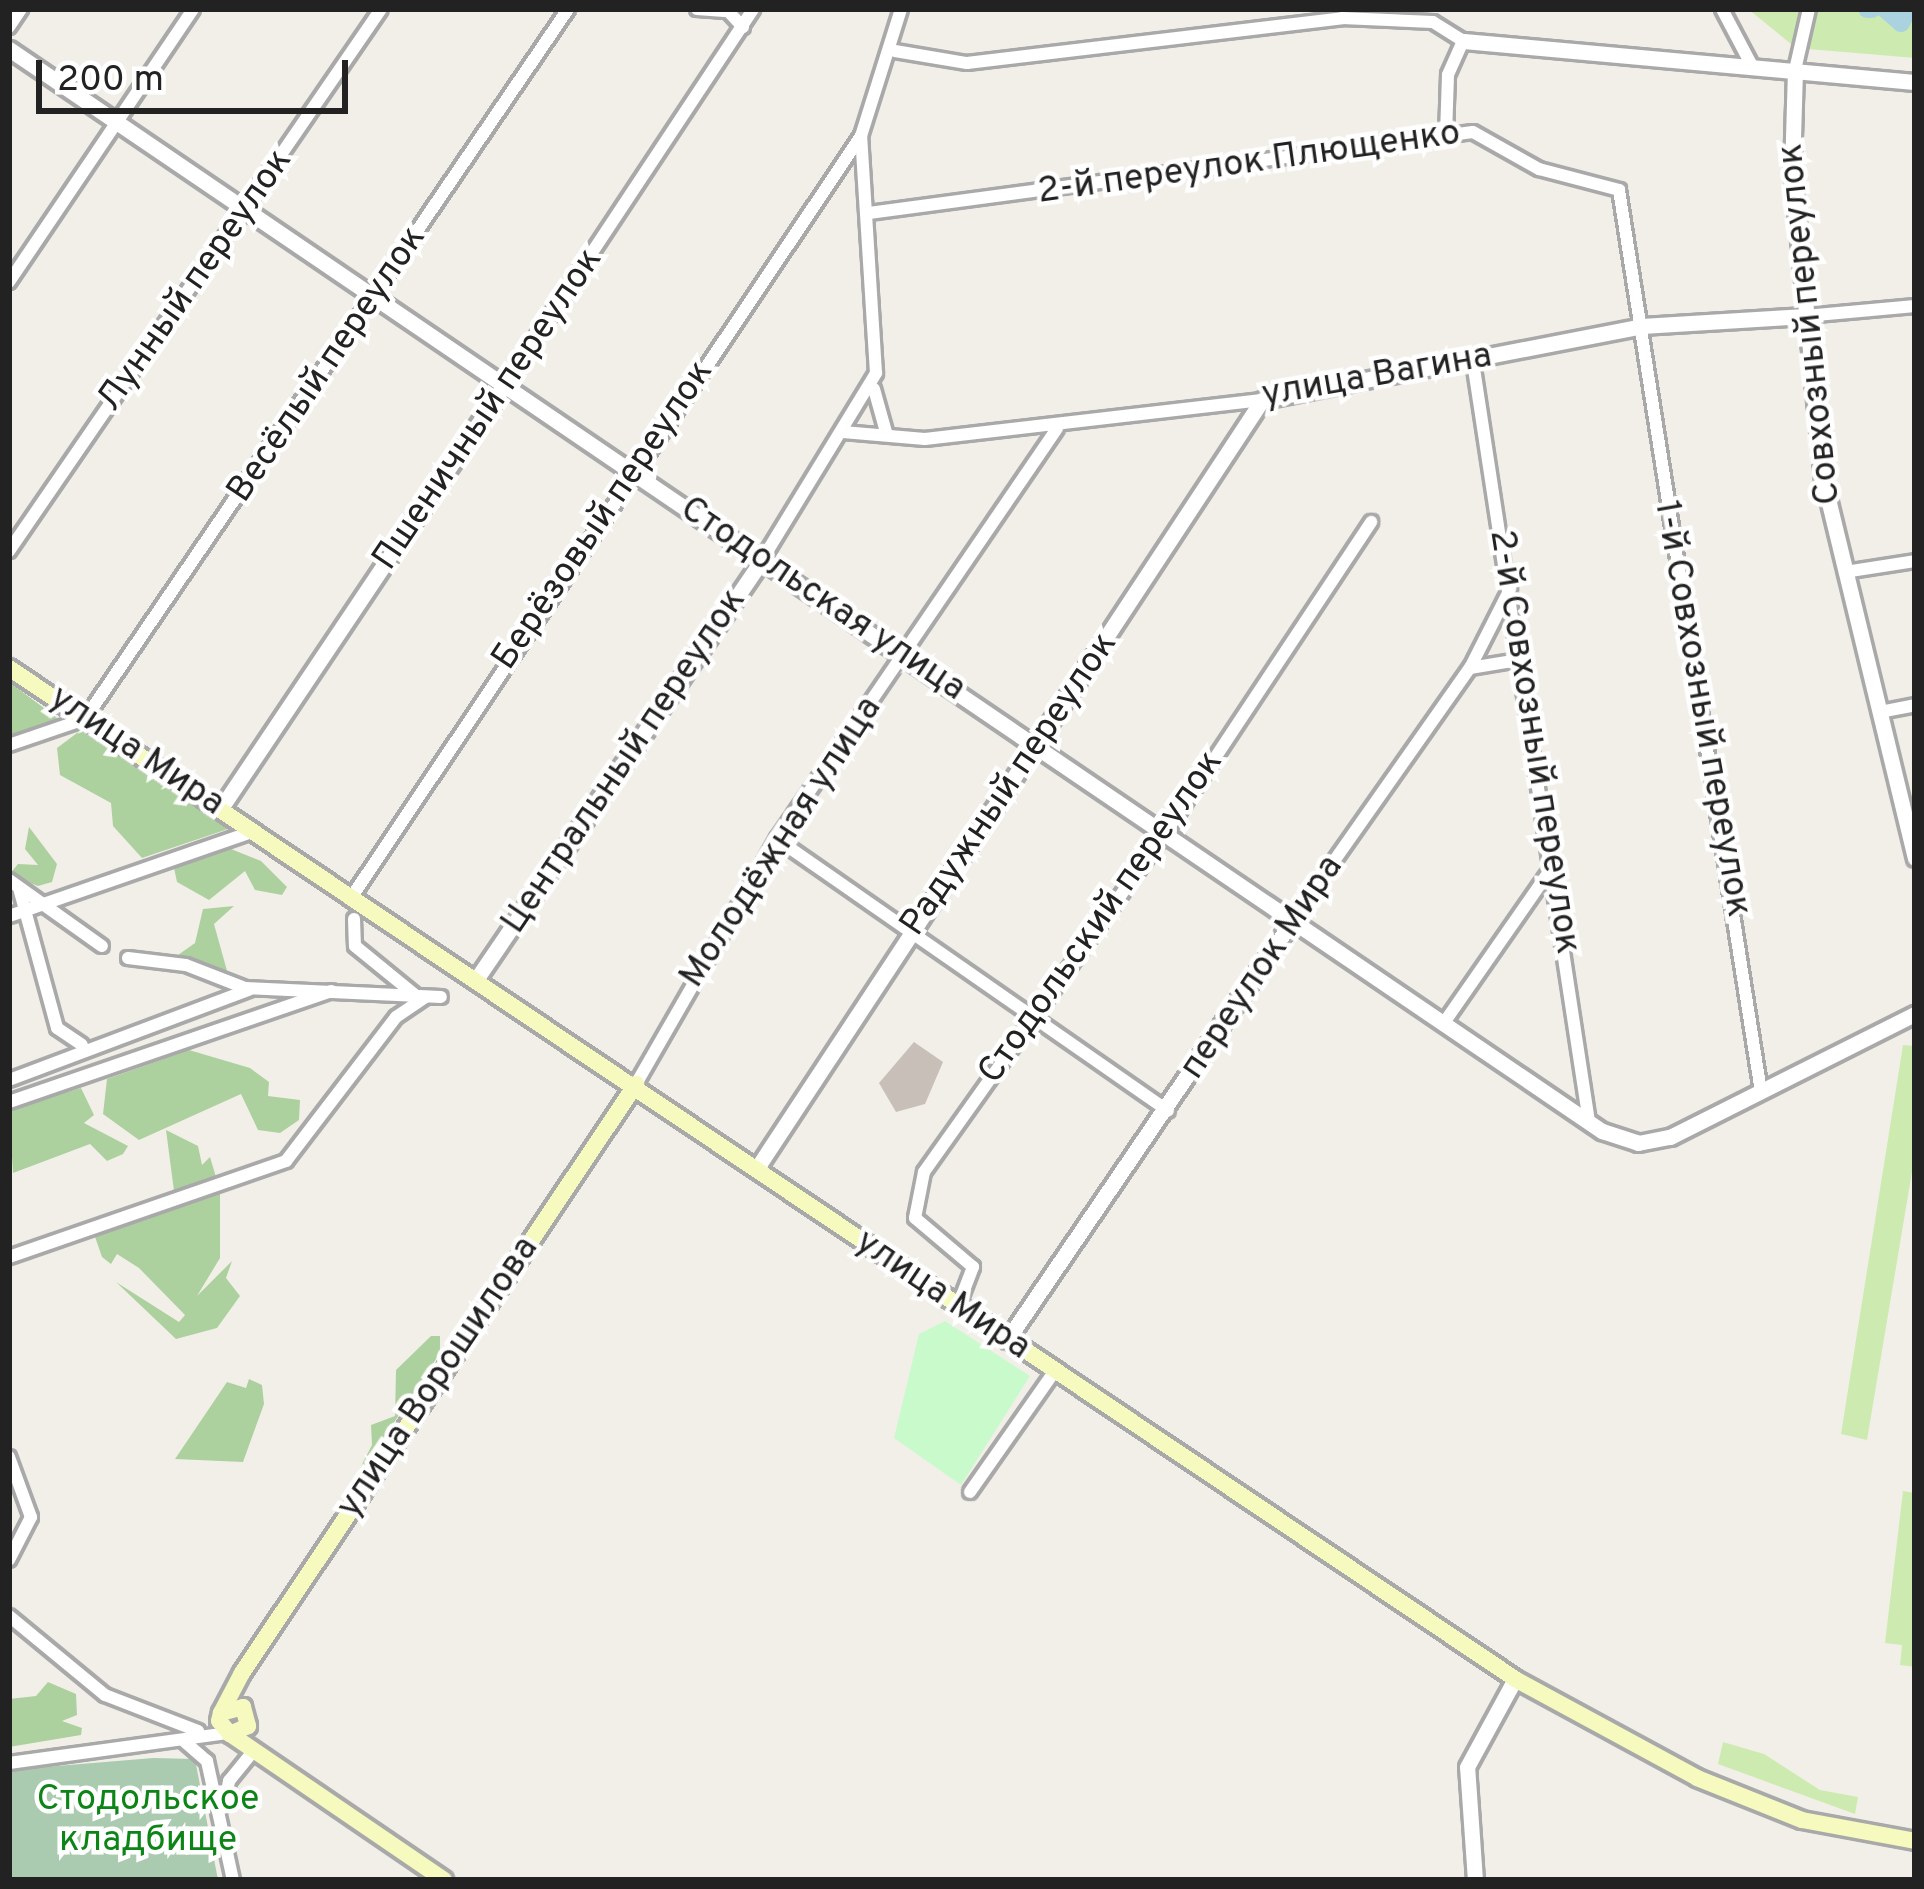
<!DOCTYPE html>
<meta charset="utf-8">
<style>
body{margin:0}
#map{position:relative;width:1924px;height:1889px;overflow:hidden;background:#f2efe9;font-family:Overpass,sans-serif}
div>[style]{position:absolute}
.grass>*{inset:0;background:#cdebb0}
.forest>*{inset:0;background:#add19e}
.cemetery>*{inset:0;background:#aacbaf}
.park>*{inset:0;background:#c8facc}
.river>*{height:18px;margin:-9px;padding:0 9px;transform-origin:9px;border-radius:9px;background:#aad3df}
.building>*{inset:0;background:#c7bfb8}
.roads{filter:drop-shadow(3px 0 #a9a9a9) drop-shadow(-3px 0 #a9a9a9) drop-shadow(0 3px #a9a9a9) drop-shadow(0 -3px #a9a9a9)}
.minor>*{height:12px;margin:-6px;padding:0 6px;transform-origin:6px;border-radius:6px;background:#fff}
.tertiary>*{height:15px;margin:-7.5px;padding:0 7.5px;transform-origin:7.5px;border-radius:7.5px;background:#fff}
.secondary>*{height:16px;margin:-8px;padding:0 8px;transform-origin:8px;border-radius:8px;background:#f7fabf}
span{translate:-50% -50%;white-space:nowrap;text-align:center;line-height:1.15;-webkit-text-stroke:9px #fff;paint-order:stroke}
.street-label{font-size:36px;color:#222}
.park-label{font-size:36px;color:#0c8416}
.frame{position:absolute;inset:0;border:12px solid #222;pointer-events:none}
.scale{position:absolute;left:36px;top:60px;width:312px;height:54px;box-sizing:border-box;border:6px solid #222;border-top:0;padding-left:15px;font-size:36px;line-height:42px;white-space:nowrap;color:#222;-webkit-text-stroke:9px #fff;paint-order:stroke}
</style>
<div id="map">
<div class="grass">
<div style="clip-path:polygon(1748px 9px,1915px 9px,1915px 58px,1796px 48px)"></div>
<div style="clip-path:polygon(1903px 1045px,1915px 1046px,1915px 1154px,1867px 1440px,1841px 1434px)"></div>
<div style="clip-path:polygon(1903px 1491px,1915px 1493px,1915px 1667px,1900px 1665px,1902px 1645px,1885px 1643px)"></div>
<div style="clip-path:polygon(1723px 1742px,1764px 1754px,1820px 1790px,1858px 1797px,1855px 1814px,1718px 1764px)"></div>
</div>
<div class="forest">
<div style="clip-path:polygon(9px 682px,44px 708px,58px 719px,9px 737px)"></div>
<div style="clip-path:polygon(81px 730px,190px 802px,228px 829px,142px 858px,113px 826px,111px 803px,60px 775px,57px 748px)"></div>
<div style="clip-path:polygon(29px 827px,57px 864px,52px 882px,38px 886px,9px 875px,18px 864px,38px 865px,25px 849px)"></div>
<div style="clip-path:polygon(226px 847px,261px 861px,287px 887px,282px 895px,255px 890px,245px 871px,209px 900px,177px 882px,174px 868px)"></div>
<div style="clip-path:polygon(234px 906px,214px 924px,229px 978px,178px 955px,195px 943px,203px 909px)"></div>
<div style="clip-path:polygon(189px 1050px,250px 1068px,269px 1082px,268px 1096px,300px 1100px,299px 1120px,280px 1133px,258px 1130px,241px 1094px,139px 1140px,103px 1114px,107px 1079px)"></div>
<div style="clip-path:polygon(81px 1088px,94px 1115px,84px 1123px,128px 1146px,123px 1154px,107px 1161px,90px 1144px,13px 1173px,9px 1109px)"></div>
<div style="clip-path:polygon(166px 1130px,198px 1146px,202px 1165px,210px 1157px,216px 1177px,174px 1191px)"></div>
<div style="clip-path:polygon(220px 1193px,220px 1258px,197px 1296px,232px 1261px,226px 1278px,240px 1296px,217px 1328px,176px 1339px,116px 1282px,179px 1322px,185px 1315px,139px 1268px,117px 1254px,111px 1264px,102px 1257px,93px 1231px)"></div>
<div style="clip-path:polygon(431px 1336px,440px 1336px,440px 1353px,346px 1495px,372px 1445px,371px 1425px,395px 1416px,396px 1370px)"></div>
<div style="clip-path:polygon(249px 1379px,262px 1385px,264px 1404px,243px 1462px,175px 1459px,227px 1382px,246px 1388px)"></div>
<div style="clip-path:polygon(48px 1682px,76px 1694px,77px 1715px,62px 1721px,82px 1728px,81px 1735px,9px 1747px,9px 1699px,36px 1696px)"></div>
</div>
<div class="cemetery">
<div style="clip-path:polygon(153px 1758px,195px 1759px,218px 1880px,9px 1880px,9px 1770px)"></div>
</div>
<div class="park">
<div style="clip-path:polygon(945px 1321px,1030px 1376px,961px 1485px,894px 1438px,919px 1334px)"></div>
</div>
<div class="river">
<div style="left:1867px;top:9px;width:5px"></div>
<div style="left:1885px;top:9px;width:21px;rotate:41deg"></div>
<div style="left:1901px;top:23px;width:16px;rotate:-63deg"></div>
</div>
<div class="building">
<div style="clip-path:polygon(914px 1042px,943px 1062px,925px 1104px,896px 1112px,879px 1083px)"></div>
</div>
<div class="roads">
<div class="minor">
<div style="left:697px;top:9px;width:31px;rotate:4deg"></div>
<div style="left:728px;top:11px;width:22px;rotate:47deg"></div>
<div style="left:1722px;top:9px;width:64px;rotate:62.2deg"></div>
<div style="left:9px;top:27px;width:22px;rotate:-56deg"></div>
<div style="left:895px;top:51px;width:73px;rotate:9.5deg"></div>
<div style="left:967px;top:63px;width:378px;rotate:-6.8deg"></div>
<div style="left:1342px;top:18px;width:91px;rotate:2.5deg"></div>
<div style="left:1433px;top:22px;width:36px;rotate:32deg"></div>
<div style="left:1463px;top:41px;width:37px;rotate:114deg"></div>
<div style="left:1448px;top:75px;width:60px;rotate:91.9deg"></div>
<div style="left:1795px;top:70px;width:63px;rotate:-77.1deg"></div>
<div style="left:869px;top:213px;width:609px;rotate:-7.64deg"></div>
<div style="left:1473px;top:132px;width:76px;rotate:29.3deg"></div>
<div style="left:1539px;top:169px;width:83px;rotate:14.7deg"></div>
<div style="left:1619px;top:190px;width:913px;rotate:81.05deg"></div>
<div style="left:9px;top:282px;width:329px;rotate:-56deg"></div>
<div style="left:1806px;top:316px;width:109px;rotate:-5.2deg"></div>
<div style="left:1473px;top:362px;width:769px;rotate:81.32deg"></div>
<div style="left:505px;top:384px;width:450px;rotate:-56.5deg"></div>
<div style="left:874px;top:389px;width:45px;rotate:74.4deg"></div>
<div style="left:843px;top:432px;width:82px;rotate:4.9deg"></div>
<div style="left:925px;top:439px;width:339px;rotate:-6.6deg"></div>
<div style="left:9px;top:551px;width:657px;rotate:-55.54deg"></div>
<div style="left:762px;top:560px;width:219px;rotate:-58.6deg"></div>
<div style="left:876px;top:373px;width:237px;rotate:-93.6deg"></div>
<div style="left:861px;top:136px;width:133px;rotate:-72.5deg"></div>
<div style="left:1845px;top:572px;width:71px;rotate:-8.9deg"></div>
<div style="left:1470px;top:668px;width:56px;rotate:-9.3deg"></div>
<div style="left:1880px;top:712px;width:36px;rotate:-11deg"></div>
<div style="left:9px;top:745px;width:80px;rotate:-18.9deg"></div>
<div style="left:85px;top:719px;width:859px;rotate:-55.77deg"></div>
<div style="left:777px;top:839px;width:476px;rotate:34.8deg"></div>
<div style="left:9px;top:880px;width:114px;rotate:35.4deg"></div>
<div style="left:19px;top:888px;width:145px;rotate:74.8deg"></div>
<div style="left:57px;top:1028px;width:30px;rotate:34deg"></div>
<div style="left:351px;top:898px;width:917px;rotate:-56.21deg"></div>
<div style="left:9px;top:916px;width:259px;rotate:-19.1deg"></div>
<div style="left:1294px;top:918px;width:306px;rotate:-54.9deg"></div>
<div style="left:1470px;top:668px;width:89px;rotate:-63.1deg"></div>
<div style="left:354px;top:919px;width:27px;rotate:88deg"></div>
<div style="left:355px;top:946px;width:77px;rotate:39.2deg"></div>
<div style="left:128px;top:958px;width:58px;rotate:6.9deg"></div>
<div style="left:186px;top:965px;width:63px;rotate:21.3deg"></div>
<div style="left:245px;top:988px;width:196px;rotate:2.6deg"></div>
<div style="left:1446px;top:1020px;width:188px;rotate:-55.2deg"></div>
<div style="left:9px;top:1080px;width:256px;rotate:-20.6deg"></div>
<div style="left:636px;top:1084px;width:283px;rotate:-60.1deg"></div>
<div style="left:777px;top:839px;width:497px;rotate:-55.7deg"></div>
<div style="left:9px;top:1102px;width:341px;rotate:-19deg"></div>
<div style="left:9px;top:1257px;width:293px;rotate:-19.1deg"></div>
<div style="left:286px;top:1161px;width:181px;rotate:-52.6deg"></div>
<div style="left:396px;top:1017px;width:36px;rotate:-34deg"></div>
<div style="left:958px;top:1306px;width:42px;rotate:-69deg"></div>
<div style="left:973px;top:1267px;width:76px;rotate:-139.8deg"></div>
<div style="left:915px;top:1218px;width:47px;rotate:-78.9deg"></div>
<div style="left:924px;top:1172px;width:417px;rotate:-54.6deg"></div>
<div style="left:1166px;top:832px;width:372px;rotate:-56.5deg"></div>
<div style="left:9px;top:1457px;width:64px;rotate:69.9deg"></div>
<div style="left:31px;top:1517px;width:48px;rotate:117.1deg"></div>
<div style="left:970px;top:1492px;width:146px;rotate:-55deg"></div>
<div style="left:9px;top:1616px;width:124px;rotate:39.5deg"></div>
<div style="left:105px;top:1695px;width:100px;rotate:21.2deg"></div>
<div style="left:185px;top:1742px;width:29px;rotate:41deg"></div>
<div style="left:207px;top:1761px;width:122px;rotate:77.7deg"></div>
<div style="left:9px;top:1763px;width:220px;rotate:-7.8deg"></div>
<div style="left:224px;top:1805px;width:25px;rotate:-78deg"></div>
<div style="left:229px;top:1781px;width:40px;rotate:-51deg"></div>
</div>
<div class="tertiary">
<div style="left:1463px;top:41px;width:454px;rotate:5.2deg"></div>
<div style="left:9px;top:49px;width:1926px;rotate:34.19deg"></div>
<div style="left:1602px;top:1131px;width:38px;rotate:18deg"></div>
<div style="left:1638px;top:1143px;width:33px;rotate:-11deg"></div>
<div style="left:1670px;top:1137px;width:274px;rotate:-26.7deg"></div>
<div style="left:1795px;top:70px;width:100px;rotate:91.7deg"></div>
<div style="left:1792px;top:170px;width:310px;rotate:84.3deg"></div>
<div style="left:1823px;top:478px;width:391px;rotate:76.4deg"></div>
<div style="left:221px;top:808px;width:510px;rotate:-56.19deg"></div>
<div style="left:475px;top:981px;width:510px;rotate:-55.72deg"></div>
<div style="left:757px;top:1168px;width:919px;rotate:-56.67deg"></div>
<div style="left:1262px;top:400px;width:386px;rotate:-11deg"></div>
<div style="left:1641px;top:326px;width:165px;rotate:-3.5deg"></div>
<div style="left:1007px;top:1340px;width:510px;rotate:-55.78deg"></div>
<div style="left:1475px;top:1880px;width:113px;rotate:-94deg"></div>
<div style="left:1467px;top:1767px;width:100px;rotate:-61.4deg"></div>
</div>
<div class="secondary">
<div style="left:9px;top:668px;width:1814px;rotate:33.87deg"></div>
<div style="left:1515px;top:1679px;width:207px;rotate:28.5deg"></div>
<div style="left:1697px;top:1778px;width:113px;rotate:21.8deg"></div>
<div style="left:1802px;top:1820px;width:115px;rotate:10.5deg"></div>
<div style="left:221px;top:1713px;width:23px;rotate:-15deg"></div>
<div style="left:243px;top:1707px;width:20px;rotate:75deg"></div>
<div style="left:248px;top:1726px;width:20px;rotate:156deg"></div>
<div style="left:230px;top:1734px;width:17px;rotate:-130deg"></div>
<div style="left:219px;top:1721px;width:8px;rotate:-76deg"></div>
<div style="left:221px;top:1713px;width:45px;rotate:-62.3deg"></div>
<div style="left:242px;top:1673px;width:709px;rotate:-56.22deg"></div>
<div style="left:230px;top:1734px;width:259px;rotate:34.3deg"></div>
</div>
</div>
<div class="street-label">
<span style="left:1249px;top:164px;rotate:-8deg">2-й переулок Плющенко</span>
<span style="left:196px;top:281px;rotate:-55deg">Лунный переулок</span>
<span style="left:1811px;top:324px;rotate:-96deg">Совхозный переулок</span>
<span style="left:328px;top:365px;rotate:-56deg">Весёлый переулок</span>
<span style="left:1377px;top:377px;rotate:-10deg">улица Вагина</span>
<span style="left:489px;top:410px;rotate:-56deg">Пшеничный переулок</span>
<span style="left:604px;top:516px;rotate:-56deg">Берёзовый переулок</span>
<span style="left:822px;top:600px;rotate:34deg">Стодольская улица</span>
<span style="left:1701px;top:709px;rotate:80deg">1-й Совхозный переулок</span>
<span style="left:1533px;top:742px;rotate:81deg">2-й Совхозный переулок</span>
<span style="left:136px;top:752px;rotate:34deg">улица Мира</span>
<span style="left:625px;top:762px;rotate:-56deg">Центральный переулок</span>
<span style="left:1010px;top:785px;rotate:-56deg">Радужный переулок</span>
<span style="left:782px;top:843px;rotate:-57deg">Молодёжная улица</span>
<span style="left:1102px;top:918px;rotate:-55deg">Стодольский переулок</span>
<span style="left:1263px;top:968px;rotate:-56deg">переулок Мира</span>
<span style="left:942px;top:1296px;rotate:34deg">улица Мира</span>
<span style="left:439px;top:1378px;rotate:-56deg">улица Ворошилова</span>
</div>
<div class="park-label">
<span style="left:148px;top:1821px">Стодольское<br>кладбище</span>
</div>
<div class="frame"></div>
<div class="scale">200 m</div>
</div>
